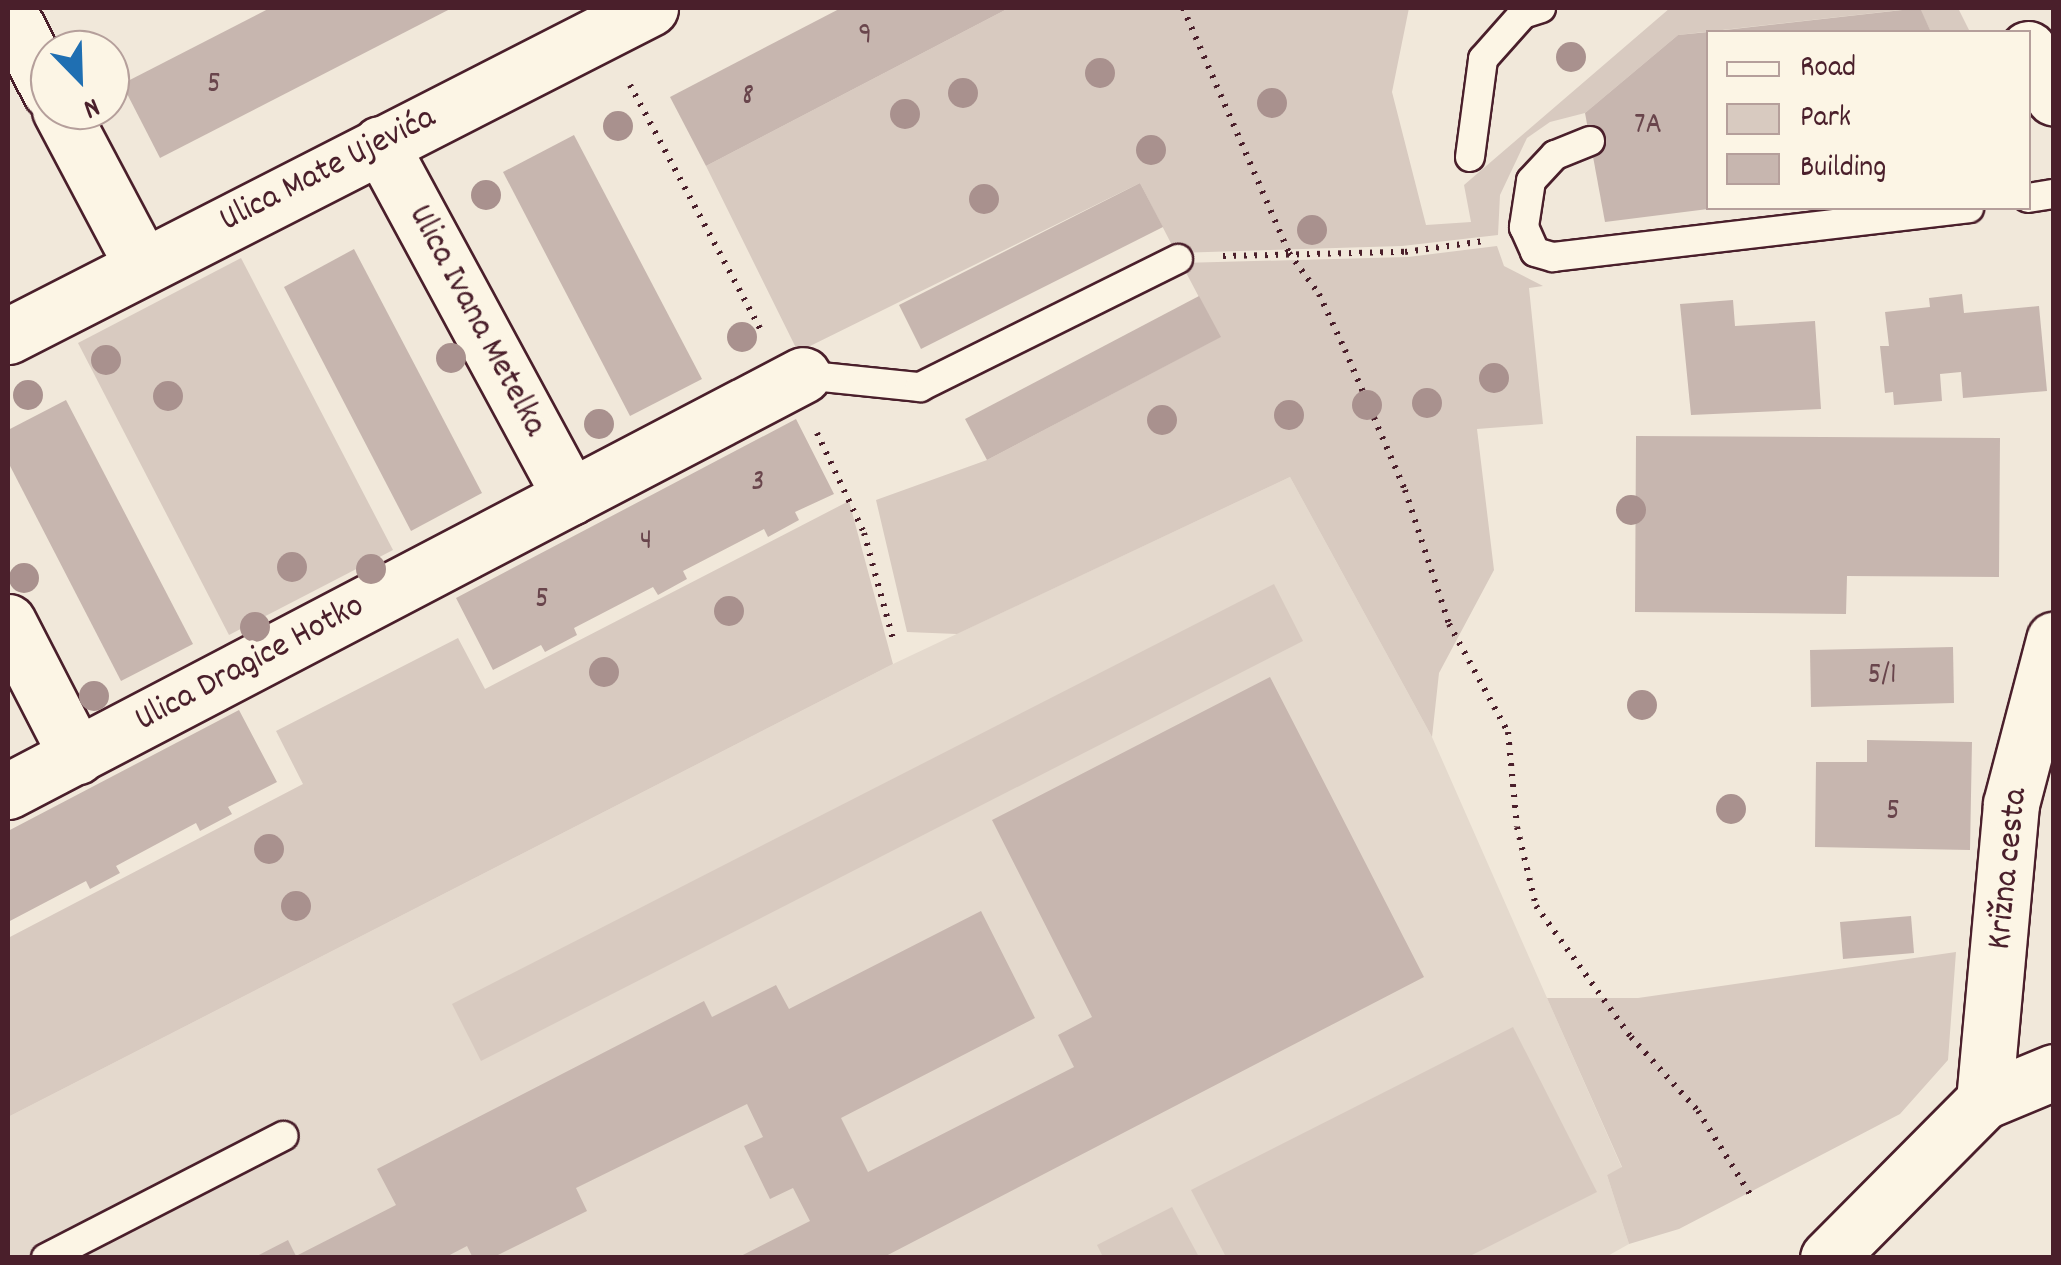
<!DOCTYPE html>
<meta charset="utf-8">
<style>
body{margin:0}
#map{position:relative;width:2061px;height:1265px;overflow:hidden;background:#f1e8da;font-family:Dekko,sans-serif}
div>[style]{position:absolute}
.built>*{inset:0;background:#e4d9cd}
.green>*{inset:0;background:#d8cac0}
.building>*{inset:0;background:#c7b6af}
.path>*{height:6px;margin-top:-3px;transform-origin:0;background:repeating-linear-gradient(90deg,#4a1f2b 0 2.5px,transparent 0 10.5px)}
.roads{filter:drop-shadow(2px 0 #4a1f2b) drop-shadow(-2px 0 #4a1f2b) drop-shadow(0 2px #4a1f2b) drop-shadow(0 -2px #4a1f2b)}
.service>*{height:28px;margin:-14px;padding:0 14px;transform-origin:14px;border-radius:14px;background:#fcf5e5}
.minor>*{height:55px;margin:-27.5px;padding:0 27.5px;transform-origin:27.5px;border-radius:27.5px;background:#fcf5e5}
.tertiary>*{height:55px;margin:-27.5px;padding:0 27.5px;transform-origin:27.5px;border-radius:27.5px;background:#fcf5e5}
.trees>*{width:30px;height:30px;margin:-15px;border-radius:50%;background:#a9918e}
span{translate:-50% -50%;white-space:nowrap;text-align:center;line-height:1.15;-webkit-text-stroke:9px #fcf5e5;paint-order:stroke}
.number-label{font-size:30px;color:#69454c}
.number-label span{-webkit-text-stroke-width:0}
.street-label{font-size:35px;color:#4a1f2b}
.frame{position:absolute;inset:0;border:10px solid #4a1f2b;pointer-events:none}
.legend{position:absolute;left:1706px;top:30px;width:325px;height:180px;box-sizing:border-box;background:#fcf5e5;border:2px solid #b59f9b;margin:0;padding:12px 18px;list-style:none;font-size:30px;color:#4a1f2b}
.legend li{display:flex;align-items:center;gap:20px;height:50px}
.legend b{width:50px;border:2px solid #b59f9b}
.north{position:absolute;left:30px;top:30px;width:100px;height:100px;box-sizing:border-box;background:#fcf5e5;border:2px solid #b59f9b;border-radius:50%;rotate:157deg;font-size:28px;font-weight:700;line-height:40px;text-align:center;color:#4a1f2b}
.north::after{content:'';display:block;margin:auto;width:35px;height:45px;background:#1f6fb2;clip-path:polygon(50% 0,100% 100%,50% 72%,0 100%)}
</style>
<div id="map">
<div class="built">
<div style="clip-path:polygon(1290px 477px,1432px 737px,1622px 1168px,1607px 1175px,1629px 1244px,1604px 1258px,8px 1258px,8px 1117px,893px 664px)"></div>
</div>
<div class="green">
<div style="clip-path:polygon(1009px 8px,1409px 8px,1392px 92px,1426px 225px,1471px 222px,1464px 185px,1670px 8px,1958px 8px,1970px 32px,1931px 32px,1919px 8px,1678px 35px,1585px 113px,1550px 122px,1527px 138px,1500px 195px,1498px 235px,1402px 246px,1176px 253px,1140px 183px,798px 352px,706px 166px)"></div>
<div style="clip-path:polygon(1497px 246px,1504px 266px,1543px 286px,1529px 288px,1543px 424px,1477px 429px,1494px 570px,1439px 673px,1432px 737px,1290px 477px,957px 634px,907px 632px,876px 500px,987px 460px,1220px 337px,1181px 263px,1408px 257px)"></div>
<div style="clip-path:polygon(241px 258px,393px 550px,229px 635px,78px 343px)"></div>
<div style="clip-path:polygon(849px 501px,893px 664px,8px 1117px,8px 938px,303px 784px,276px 731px,458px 638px,485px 689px)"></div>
<div style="clip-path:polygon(1274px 584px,1303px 641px,481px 1061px,452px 1004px)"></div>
<div style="clip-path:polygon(1956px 952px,1948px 1060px,1900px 1114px,1679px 1229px,1629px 1244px,1607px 1175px,1622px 1167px,1547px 998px,1638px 998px)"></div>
<div style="clip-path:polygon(1513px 1027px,1597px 1192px,1468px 1257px,1226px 1257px,1191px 1190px)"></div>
<div style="clip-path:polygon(1172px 1207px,1199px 1257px,1103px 1257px,1097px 1245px)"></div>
</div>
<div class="building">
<div style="clip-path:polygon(270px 8px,452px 8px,160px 158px,122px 84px)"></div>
<div style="clip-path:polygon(841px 8px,1009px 8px,706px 166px,670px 97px)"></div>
<div style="clip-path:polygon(1920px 8px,1931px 32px,1725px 32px,1725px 30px)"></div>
<div style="clip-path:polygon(1708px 32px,1708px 209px,1605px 222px,1585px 113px,1678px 35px)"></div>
<div style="clip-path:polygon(574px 135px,702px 379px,630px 416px,503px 172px)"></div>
<div style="clip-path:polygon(1140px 183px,1163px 227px,921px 349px,899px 305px)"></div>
<div style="clip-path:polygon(354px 249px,482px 493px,411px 531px,284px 287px)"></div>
<div style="clip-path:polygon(1962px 294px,1964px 313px,2039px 306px,2047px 391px,1963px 398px,1961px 372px,1940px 374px,1942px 401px,1894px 405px,1893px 392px,1885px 393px,1880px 346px,1889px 346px,1885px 312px,1930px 307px,1929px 298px)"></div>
<div style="clip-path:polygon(1199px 296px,1221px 337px,987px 460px,965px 419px)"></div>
<div style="clip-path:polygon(1733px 300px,1735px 326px,1815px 321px,1821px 409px,1691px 415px,1680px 304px)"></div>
<div style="clip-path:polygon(66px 400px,193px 644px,121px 681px,8px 462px,8px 430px)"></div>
<div style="clip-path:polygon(796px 419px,834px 494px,795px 512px,799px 520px,768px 537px,764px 529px,683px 571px,687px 579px,658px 595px,653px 587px,574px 628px,577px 635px,545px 652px,541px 645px,493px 670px,456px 598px)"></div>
<div style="clip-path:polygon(1636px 436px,2000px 438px,1999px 577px,1847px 576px,1846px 614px,1635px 612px)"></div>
<div style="clip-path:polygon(1953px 647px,1954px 703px,1811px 707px,1810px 650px)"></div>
<div style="clip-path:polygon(1270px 677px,1424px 977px,882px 1258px,737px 1258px,810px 1221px,793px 1188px,770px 1199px,744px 1146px,763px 1137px,747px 1104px,576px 1188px,587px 1211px,492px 1258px,473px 1258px,467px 1246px,444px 1258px,253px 1258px,288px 1240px,296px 1256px,396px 1205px,377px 1169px,704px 1001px,712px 1017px,776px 985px,789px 1009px,981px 911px,1035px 1018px,841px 1118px,868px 1172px,1074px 1067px,1058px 1035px,1092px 1017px,992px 820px)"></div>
<div style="clip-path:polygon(239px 710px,277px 782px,228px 807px,232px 814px,200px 831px,196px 823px,116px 866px,120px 873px,90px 889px,86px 881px,8px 922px,8px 831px)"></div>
<div style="clip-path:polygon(1867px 740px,1972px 742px,1970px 850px,1815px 847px,1816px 762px,1867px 762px)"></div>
<div style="clip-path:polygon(1911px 916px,1914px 953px,1843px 959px,1840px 922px)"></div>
</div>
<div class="path">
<div style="left:1183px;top:8px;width:267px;rotate:66.6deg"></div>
<div style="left:1289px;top:253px;width:51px;rotate:53.8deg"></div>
<div style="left:1319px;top:294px;width:62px;rotate:65.1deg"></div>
<div style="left:1345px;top:350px;width:152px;rotate:66.8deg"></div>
<div style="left:1405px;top:490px;width:141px;rotate:71.8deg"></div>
<div style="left:1449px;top:624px;width:123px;rotate:61.4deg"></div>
<div style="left:1508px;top:732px;width:95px;rotate:84.6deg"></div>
<div style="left:1517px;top:827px;width:81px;rotate:76.5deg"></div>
<div style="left:1536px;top:906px;width:162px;rotate:54.1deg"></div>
<div style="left:1631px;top:1037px;width:100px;rotate:47.8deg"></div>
<div style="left:1698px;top:1111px;width:104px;rotate:58deg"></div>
<div style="left:630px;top:85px;width:278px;rotate:61.9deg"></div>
<div style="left:1223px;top:256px;width:182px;rotate:-1.3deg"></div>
<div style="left:1405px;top:252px;width:80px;rotate:-7.9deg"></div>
<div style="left:817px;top:433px;width:110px;rotate:64.8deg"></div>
<div style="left:864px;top:533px;width:110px;rotate:74.7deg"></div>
</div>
<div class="roads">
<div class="service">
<div style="left:1590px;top:141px;width:38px;rotate:158deg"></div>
<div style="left:1555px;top:155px;width:35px;rotate:133deg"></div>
<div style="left:1531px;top:181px;width:47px;rotate:98.7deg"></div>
<div style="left:1524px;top:227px;width:27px;rotate:66deg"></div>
<div style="left:1535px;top:252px;width:19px;rotate:16deg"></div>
<div style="left:1553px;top:257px;width:419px;rotate:-6.7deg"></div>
<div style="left:1470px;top:157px;width:99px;rotate:-82.4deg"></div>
<div style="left:1483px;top:59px;width:60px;rotate:-48.4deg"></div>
<div style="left:1523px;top:14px;width:19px;rotate:-18deg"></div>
<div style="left:2028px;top:198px;width:26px;rotate:-9deg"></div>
<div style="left:803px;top:375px;width:118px;rotate:5.9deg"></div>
<div style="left:920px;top:387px;width:288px;rotate:-26.4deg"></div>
<div style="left:46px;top:1258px;width:267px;rotate:-27.2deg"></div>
</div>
<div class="minor">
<div style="left:8px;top:10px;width:91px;rotate:62.6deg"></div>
<div style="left:2028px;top:49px;width:55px;rotate:62deg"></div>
<div style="left:60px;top:110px;width:175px;rotate:62.1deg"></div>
<div style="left:380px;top:144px;width:401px;rotate:61.6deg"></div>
<div style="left:8px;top:336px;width:721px;rotate:-27.06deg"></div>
<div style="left:8px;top:622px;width:151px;rotate:62.8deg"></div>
<div style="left:8px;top:791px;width:897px;rotate:-27.62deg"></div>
<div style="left:1984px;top:1101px;width:298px;rotate:-84.8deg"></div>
<div style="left:2011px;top:804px;width:170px;rotate:-75.3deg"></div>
</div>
<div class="tertiary">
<div style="left:1828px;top:1258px;width:221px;rotate:-45.2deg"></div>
<div style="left:1984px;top:1101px;width:76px;rotate:-22.5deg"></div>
</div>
</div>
<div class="trees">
<div style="left:1571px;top:57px"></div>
<div style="left:1100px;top:73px"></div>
<div style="left:963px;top:93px"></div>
<div style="left:1272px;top:103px"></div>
<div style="left:905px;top:114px"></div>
<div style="left:618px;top:126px"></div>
<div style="left:1151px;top:150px"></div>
<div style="left:486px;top:195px"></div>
<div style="left:984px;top:199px"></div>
<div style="left:1312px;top:230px"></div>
<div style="left:742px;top:337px"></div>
<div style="left:451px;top:358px"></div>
<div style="left:106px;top:360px"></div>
<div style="left:1494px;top:378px"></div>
<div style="left:28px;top:395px"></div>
<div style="left:168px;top:396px"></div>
<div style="left:1427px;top:403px"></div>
<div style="left:1367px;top:405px"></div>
<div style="left:1289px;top:415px"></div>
<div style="left:1162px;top:420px"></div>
<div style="left:599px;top:424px"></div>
<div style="left:1631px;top:510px"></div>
<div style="left:292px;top:567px"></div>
<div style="left:371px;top:569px"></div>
<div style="left:24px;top:578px"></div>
<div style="left:729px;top:611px"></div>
<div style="left:255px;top:627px"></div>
<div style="left:604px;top:672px"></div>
<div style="left:94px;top:696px"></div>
<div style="left:1642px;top:705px"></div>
<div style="left:1731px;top:809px"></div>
<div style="left:269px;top:849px"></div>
<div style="left:296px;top:906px"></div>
</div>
<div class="number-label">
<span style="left:865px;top:37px">9</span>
<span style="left:214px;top:86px">5</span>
<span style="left:748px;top:98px">8</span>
<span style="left:1648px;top:127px">7A</span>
<span style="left:758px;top:484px">3</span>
<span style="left:646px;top:543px">4</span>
<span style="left:542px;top:601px">5</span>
<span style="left:1882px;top:677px">5/1</span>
<span style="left:1893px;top:813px">5</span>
</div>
<div class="street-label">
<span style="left:328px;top:170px;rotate:-27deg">Ulica Mate Ujevića</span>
<span style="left:476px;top:321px;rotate:62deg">Ulica Ivana Metelka</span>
<span style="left:250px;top:664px;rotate:-28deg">Ulica Dragice Hotko</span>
<span style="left:2009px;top:869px;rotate:-84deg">Križna cesta</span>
</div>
<div class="frame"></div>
<ul class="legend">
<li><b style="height:12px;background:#fcf5e5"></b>Road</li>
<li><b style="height:28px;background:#d8cac0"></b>Park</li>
<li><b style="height:28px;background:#c7b6af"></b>Building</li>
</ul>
<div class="north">N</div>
</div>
